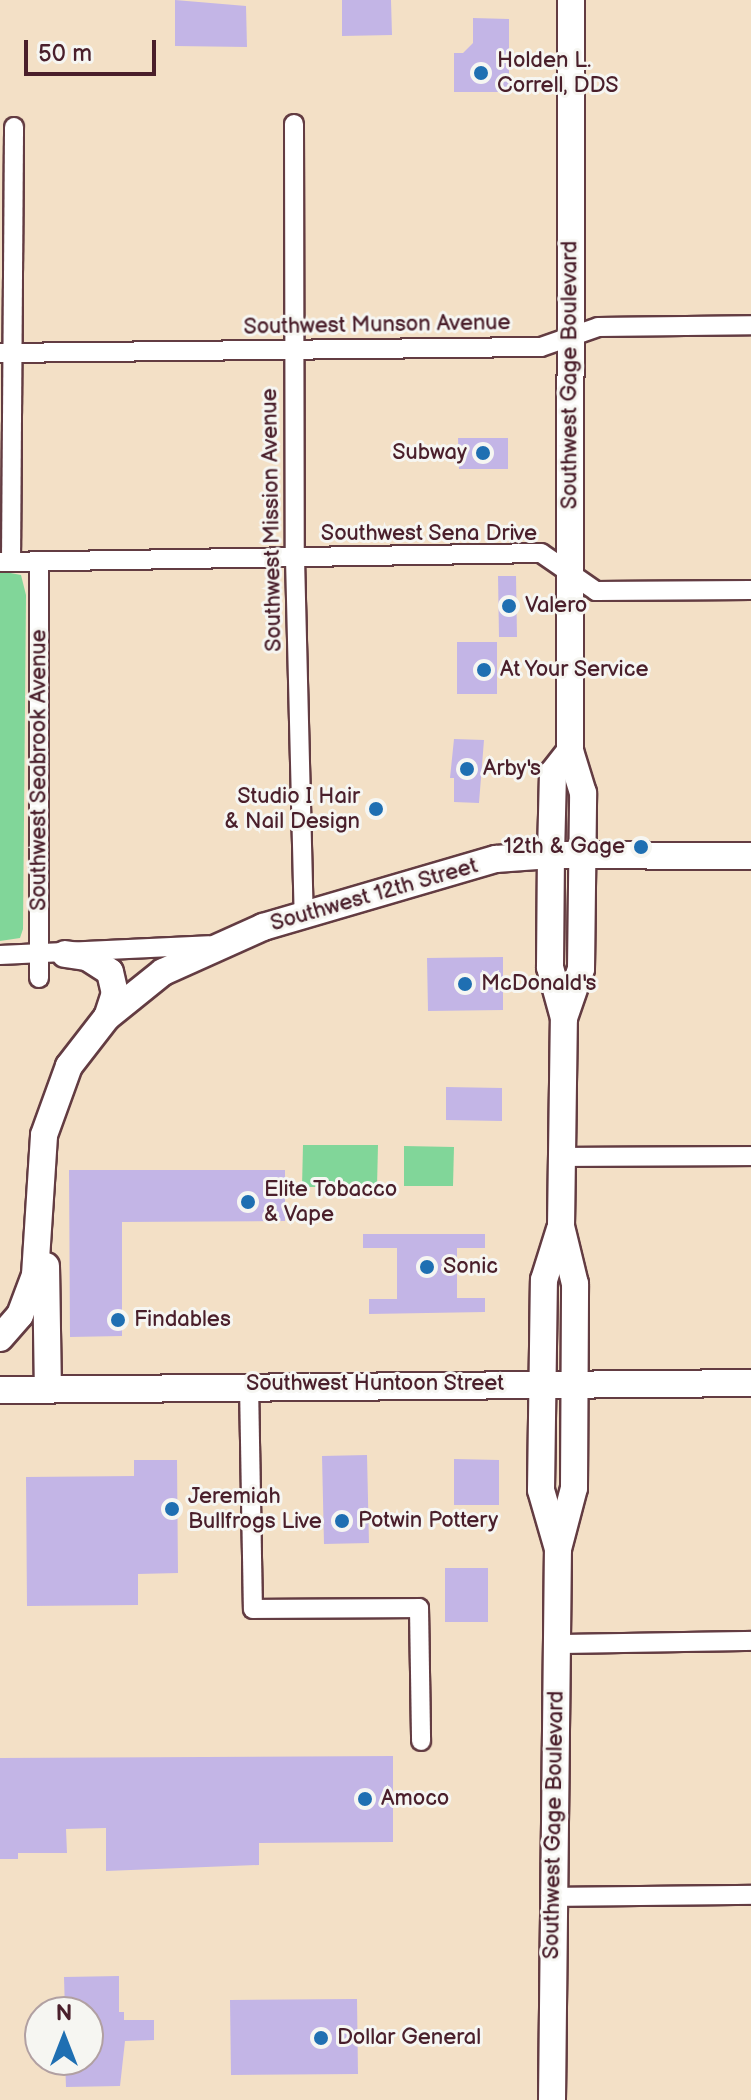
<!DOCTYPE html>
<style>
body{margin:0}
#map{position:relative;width:751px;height:2100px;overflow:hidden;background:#f3e0c6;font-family:"Balsamiq Sans",sans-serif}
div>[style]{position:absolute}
.green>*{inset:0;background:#81d699}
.building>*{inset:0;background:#c3b5e6}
.roads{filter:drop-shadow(2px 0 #633c42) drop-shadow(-2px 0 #633c42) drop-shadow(0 2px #633c42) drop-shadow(0 -2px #633c42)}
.street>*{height:18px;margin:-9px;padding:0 9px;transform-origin:9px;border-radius:9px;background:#fff}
.secondary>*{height:26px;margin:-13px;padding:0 13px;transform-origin:13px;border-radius:13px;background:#fff}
.dots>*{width:22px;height:22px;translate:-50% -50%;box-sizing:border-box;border:4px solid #f6f6f2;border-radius:50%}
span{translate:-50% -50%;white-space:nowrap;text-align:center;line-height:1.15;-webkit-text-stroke:6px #f6f6f2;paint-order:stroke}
.poi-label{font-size:22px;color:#4a1f2b}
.left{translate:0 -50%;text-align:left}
.right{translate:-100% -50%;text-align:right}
.street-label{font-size:22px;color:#4a1f2b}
.north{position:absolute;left:24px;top:1996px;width:80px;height:80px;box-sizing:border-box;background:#f6f6f2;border:2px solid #b1a0a2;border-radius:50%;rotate:0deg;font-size:22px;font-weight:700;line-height:32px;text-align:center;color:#4a1f2b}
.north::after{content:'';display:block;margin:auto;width:28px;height:36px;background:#1f6fb2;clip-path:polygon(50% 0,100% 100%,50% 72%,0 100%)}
.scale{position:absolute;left:24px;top:40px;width:132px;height:36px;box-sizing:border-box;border:4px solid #4a1f2b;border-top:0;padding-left:10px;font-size:24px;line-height:28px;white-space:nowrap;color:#4a1f2b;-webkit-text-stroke:6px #f6f6f2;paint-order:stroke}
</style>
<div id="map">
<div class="green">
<div style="clip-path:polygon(0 571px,21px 575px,26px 595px,23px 929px,20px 938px,0 941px)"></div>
<div style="clip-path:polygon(303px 1145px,378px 1145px,377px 1187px,302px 1187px)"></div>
<div style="clip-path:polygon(404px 1146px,454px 1147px,453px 1186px,404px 1186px)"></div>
</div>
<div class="building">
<div style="clip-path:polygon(175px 0,246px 6px,247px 47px,175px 46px)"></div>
<div style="clip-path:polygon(342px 0,391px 0,392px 35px,342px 36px)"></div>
<div style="clip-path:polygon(473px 18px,509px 19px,509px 92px,454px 92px,454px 53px,463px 53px,473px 43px)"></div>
<div style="clip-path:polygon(458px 438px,508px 438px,508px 469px,459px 469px)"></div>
<div style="clip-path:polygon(498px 576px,516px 576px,517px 637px,499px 637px)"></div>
<div style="clip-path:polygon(457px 642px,497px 642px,497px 694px,457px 694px)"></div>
<div style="clip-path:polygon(454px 739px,484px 740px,479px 803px,454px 802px,454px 778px,450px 778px)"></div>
<div style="clip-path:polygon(503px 957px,503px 1010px,428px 1011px,427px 958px)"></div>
<div style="clip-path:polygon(446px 1087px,502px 1088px,502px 1121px,446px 1120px)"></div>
<div style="clip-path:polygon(69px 1170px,285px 1170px,285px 1221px,122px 1222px,122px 1336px,70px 1337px)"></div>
<div style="clip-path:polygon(363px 1234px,485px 1234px,485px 1248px,457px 1248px,457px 1298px,485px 1298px,485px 1312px,369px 1314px,369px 1299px,397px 1299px,397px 1248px,363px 1248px)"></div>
<div style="clip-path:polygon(367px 1455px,369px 1543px,324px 1544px,322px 1456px)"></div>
<div style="clip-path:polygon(454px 1459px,499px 1460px,499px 1505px,454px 1505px)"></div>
<div style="clip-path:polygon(134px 1460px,177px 1460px,178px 1573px,138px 1574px,138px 1605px,27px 1606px,26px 1477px,134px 1476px)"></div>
<div style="clip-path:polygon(445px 1568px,488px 1568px,488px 1622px,445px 1622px)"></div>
<div style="clip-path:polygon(393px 1756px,393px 1842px,259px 1843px,259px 1865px,106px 1871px,106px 1828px,66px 1829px,67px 1853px,18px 1853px,18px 1859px,0 1859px,0 1758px)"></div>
<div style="clip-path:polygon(119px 1976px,119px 2012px,124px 2012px,124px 2020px,154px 2020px,154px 2040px,125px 2041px,120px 2086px,66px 2087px,65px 2060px,88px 2060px,88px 2012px,65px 2012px,64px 1977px)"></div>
<div style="clip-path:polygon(357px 1999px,358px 2074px,231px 2075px,230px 2000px)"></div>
</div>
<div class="roads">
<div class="street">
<div style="left:294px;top:124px;width:434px;rotate:89.9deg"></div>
<div style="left:295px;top:558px;width:356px;rotate:88.6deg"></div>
<div style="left:0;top:353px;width:541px;rotate:-0.64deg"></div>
<div style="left:541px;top:347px;width:60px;rotate:-19.3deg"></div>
<div style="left:598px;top:327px;width:153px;rotate:-0.7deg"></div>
<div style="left:0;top:562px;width:541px;rotate:-0.95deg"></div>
<div style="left:541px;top:553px;width:67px;rotate:34.6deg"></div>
<div style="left:596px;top:591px;width:155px;rotate:-0.4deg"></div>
<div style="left:11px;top:562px;width:435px;rotate:-89.6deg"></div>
<div style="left:0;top:955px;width:209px;rotate:-2.7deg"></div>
<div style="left:39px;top:978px;width:417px;rotate:-90deg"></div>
<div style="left:561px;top:1157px;width:190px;rotate:-0.3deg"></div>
<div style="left:249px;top:1384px;width:225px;rotate:89deg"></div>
<div style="left:253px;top:1609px;width:166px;rotate:-0.3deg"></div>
<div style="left:419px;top:1608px;width:133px;rotate:89.1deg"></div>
<div style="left:556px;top:1644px;width:195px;rotate:-0.9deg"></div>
<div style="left:553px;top:1897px;width:198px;rotate:-0.6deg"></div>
</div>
<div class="secondary">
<div style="left:65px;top:954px;width:22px;rotate:8deg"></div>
<div style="left:87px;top:957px;width:27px;rotate:33deg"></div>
<div style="left:110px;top:972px;width:22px;rotate:77deg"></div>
<div style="left:115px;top:993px;width:25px;rotate:108deg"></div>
<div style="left:564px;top:1018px;width:52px;rotate:-70.9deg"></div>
<div style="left:581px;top:969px;width:176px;rotate:-89.3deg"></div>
<div style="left:583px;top:793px;width:44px;rotate:-107.2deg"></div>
<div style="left:570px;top:751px;width:751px;rotate:-89.92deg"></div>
<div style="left:46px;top:1266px;width:122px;rotate:89.1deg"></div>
<div style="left:0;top:1338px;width:30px;rotate:-49deg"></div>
<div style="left:20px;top:1315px;width:43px;rotate:-69.4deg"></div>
<div style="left:35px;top:1275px;width:140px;rotate:-86.3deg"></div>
<div style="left:44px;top:1135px;width:73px;rotate:-70.1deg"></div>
<div style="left:69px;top:1066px;width:62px;rotate:-52.2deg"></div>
<div style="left:107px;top:1017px;width:72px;rotate:-38.8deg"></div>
<div style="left:163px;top:972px;width:110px;rotate:-24.2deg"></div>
<div style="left:263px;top:927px;width:243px;rotate:-16.3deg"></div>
<div style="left:496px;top:859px;width:55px;rotate:-4.2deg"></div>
<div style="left:551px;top:855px;width:200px;rotate:0.3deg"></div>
<div style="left:0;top:1390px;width:751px;rotate:-0.53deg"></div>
<div style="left:558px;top:1549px;width:61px;rotate:-106.1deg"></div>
<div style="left:541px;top:1490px;width:210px;rotate:-89.2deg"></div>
<div style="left:544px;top:1280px;width:53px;rotate:-72.6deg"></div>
<div style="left:552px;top:2100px;width:551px;rotate:-89.38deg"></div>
<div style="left:558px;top:1549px;width:63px;rotate:-75.3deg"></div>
<div style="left:574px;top:1488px;width:204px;rotate:-89.7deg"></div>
<div style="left:575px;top:1284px;width:60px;rotate:-103.6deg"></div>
<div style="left:561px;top:1226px;width:208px;rotate:-89.2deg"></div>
<div style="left:564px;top:1018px;width:53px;rotate:-105.4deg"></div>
<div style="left:550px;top:967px;width:112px;rotate:-89.5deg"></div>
<div style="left:551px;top:855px;width:82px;rotate:-88.6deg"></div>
<div style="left:553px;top:773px;width:28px;rotate:-52deg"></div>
</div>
</div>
<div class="dots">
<div style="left:481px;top:73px;background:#1f6fb2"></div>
<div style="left:483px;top:453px;background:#1f6fb2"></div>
<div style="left:509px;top:606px;background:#1f6fb2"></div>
<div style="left:484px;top:670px;background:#1f6fb2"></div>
<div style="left:467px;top:769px;background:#1f6fb2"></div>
<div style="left:376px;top:809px;background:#1f6fb2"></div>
<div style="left:641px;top:847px;background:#1f6fb2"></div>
<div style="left:465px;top:984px;background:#1f6fb2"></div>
<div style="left:248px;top:1202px;background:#1f6fb2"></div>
<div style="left:427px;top:1267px;background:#1f6fb2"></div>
<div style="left:118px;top:1320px;background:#1f6fb2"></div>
<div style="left:172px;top:1509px;background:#1f6fb2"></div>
<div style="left:342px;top:1521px;background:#1f6fb2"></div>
<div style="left:365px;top:1799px;background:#1f6fb2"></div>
<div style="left:321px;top:2038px;background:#1f6fb2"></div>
</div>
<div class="poi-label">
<span class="left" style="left:497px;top:73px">Holden L.<br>Correll, DDS</span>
<span class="right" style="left:467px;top:453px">Subway</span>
<span class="left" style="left:525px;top:606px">Valero</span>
<span class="left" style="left:500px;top:670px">At Your Service</span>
<span class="left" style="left:483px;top:769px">Arby's</span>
<span class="right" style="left:360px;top:809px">Studio I Hair<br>&amp; Nail Design</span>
<span class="right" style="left:625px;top:847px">12th &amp; Gage</span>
<span class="left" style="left:481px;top:984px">McDonald's</span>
<span class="left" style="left:264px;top:1202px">Elite Tobacco<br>&amp; Vape</span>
<span class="left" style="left:443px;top:1267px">Sonic</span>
<span class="left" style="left:134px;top:1320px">Findables</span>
<span class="left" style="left:188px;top:1509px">Jeremiah<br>Bullfrogs Live</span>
<span class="left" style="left:358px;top:1521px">Potwin Pottery</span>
<span class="left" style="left:381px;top:1799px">Amoco</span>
<span class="left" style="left:337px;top:2038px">Dollar General</span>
</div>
<div class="street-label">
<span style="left:377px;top:325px;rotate:-1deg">Southwest Munson Avenue</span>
<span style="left:570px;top:375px;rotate:-90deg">Southwest Gage Boulevard</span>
<span style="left:272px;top:520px;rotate:-91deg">Southwest Mission Avenue</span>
<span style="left:429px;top:534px">Southwest Sena Drive</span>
<span style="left:39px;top:770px;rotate:-90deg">Southwest Seabrook Avenue</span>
<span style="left:374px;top:895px;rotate:-16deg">Southwest 12th Street</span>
<span style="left:375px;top:1384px">Southwest Huntoon Street</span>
<span style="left:554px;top:1825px;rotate:-89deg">Southwest Gage Boulevard</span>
</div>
<div class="north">N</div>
<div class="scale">50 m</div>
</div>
